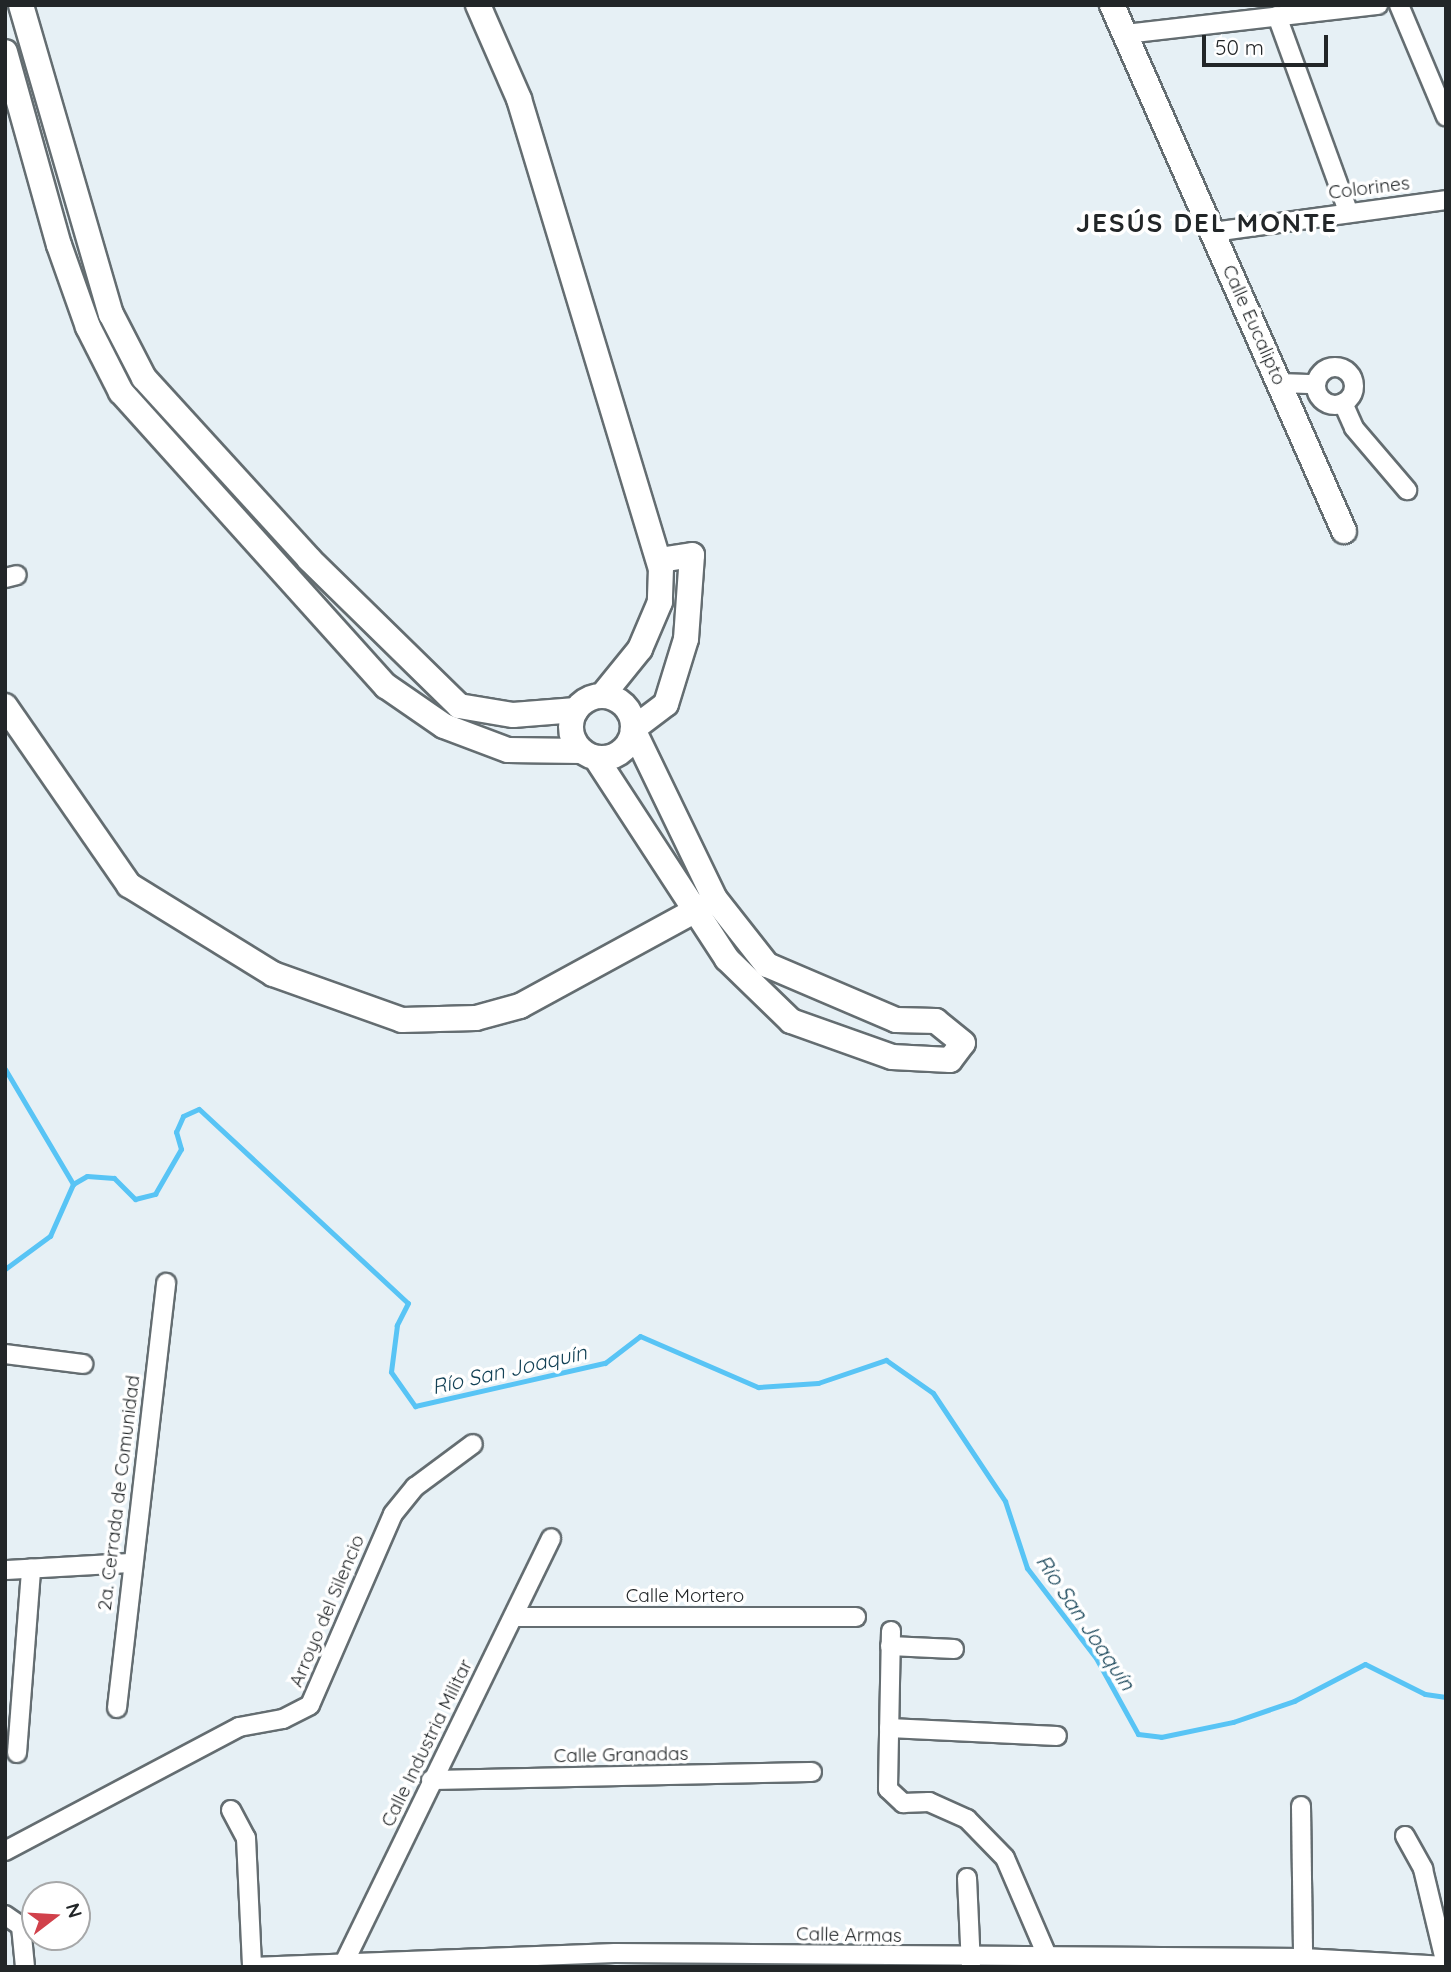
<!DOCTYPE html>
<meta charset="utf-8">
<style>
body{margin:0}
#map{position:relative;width:1451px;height:1972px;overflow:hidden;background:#e6f0f5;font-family:Quicksand,sans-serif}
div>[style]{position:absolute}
.stream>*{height:5px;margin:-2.5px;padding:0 2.5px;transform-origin:2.5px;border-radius:2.5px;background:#58c4f5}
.roads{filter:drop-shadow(2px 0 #646d71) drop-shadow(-2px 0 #646d71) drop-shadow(0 2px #646d71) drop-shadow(0 -2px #646d71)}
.street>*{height:18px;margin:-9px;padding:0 9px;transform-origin:9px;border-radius:9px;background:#fff}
.street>.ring{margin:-9px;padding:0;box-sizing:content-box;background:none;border:18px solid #fff;border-radius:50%}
.secondary>*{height:24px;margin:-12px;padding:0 12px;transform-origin:12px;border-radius:12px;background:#fff}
.secondary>.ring{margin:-12px;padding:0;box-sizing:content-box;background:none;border:24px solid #fff;border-radius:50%}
span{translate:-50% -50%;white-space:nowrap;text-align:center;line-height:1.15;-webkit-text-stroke:7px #fff;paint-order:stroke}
.street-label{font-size:19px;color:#222628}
.water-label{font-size:21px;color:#144256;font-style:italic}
.district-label{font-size:26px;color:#222628;font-weight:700;letter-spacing:2px}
.frame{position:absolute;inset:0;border:7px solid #222628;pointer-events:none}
.north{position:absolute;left:21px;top:1881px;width:70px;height:70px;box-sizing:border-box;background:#fff;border:2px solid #a7a8a9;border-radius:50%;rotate:73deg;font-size:19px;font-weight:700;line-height:28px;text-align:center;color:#222628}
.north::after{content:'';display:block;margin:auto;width:24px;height:32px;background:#d1414b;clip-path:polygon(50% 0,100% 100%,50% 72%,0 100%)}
.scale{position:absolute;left:1202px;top:35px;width:126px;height:32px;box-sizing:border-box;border:4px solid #222628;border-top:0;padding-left:9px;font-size:21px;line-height:24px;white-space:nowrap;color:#222628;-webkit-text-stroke:5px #fff;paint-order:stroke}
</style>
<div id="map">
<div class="stream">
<div style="left:5px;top:1069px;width:134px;rotate:59.4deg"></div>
<div style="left:5px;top:1269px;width:56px;rotate:-36.3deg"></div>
<div style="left:50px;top:1236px;width:57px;rotate:-66.1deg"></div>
<div style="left:73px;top:1184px;width:16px;rotate:-30deg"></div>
<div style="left:87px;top:1176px;width:27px;rotate:4deg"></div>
<div style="left:114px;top:1178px;width:30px;rotate:45deg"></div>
<div style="left:135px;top:1199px;width:21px;rotate:-14deg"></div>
<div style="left:155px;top:1194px;width:52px;rotate:-60deg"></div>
<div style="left:181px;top:1149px;width:18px;rotate:-106deg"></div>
<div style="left:176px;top:1132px;width:17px;rotate:-66deg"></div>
<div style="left:183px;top:1116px;width:17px;rotate:-24deg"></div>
<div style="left:199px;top:1109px;width:285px;rotate:42.9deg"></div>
<div style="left:408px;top:1303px;width:25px;rotate:117deg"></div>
<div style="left:397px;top:1325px;width:47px;rotate:97.3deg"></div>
<div style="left:391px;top:1372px;width:42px;rotate:54.8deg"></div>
<div style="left:415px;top:1406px;width:195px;rotate:-12.8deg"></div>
<div style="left:605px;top:1363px;width:44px;rotate:-37.6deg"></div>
<div style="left:640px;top:1336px;width:129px;rotate:23.4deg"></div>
<div style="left:758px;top:1387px;width:60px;rotate:-3.8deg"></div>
<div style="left:818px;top:1383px;width:72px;rotate:-18.7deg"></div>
<div style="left:886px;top:1360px;width:57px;rotate:35.1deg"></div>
<div style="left:933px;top:1393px;width:130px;rotate:56.3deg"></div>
<div style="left:1005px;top:1501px;width:71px;rotate:71.8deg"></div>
<div style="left:1027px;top:1568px;width:113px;rotate:52.5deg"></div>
<div style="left:1096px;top:1658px;width:87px;rotate:61.1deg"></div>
<div style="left:1138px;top:1734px;width:23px;rotate:7deg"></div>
<div style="left:1161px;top:1737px;width:74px;rotate:-11.8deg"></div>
<div style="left:1233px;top:1722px;width:65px;rotate:-19deg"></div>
<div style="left:1294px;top:1701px;width:80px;rotate:-27.5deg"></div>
<div style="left:1365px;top:1664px;width:67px;rotate:26.6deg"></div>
<div style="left:1425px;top:1694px;width:21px;rotate:8deg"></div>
</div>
<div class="roads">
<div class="street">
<div style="left:1399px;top:5px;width:121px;rotate:67.2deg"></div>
<div style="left:1277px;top:16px;width:208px;rotate:70deg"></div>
<div style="left:1126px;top:34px;width:254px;rotate:-6.6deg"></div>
<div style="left:1213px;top:232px;width:235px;rotate:-7.8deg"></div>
<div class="ring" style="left:1316px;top:367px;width:20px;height:20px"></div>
<div style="left:1279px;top:383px;width:37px;rotate:2deg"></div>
<div style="left:1343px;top:403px;width:27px;rotate:66deg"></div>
<div style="left:1354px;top:428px;width:82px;rotate:49.5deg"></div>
<div style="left:5px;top:578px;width:12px;rotate:-14deg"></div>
<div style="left:5px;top:1354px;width:79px;rotate:7.3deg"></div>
<div style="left:5px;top:1570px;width:125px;rotate:-3.2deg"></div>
<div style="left:514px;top:1617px;width:342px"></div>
<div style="left:891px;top:1631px;width:158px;rotate:91.1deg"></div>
<div style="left:888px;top:1789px;width:21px;rotate:43deg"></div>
<div style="left:903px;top:1803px;width:26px;rotate:-2deg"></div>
<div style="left:929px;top:1802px;width:42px;rotate:24.1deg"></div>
<div style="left:967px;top:1819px;width:54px;rotate:45.7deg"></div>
<div style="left:1005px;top:1858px;width:109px;rotate:66.7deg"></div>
<div style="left:890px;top:1646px;width:64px;rotate:2.7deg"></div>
<div style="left:117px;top:1708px;width:428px;rotate:-83.4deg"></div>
<div style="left:889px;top:1728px;width:168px;rotate:2.7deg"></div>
<div style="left:17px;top:1753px;width:185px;rotate:-85.6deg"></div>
<div style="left:431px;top:1780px;width:381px;rotate:-1.2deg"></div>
<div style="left:1301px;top:1806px;width:152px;rotate:89.2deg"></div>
<div style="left:231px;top:1810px;width:32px;rotate:62deg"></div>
<div style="left:246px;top:1838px;width:129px;rotate:87.3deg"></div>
<div style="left:1405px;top:1836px;width:38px;rotate:61deg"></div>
<div style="left:1423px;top:1869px;width:99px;rotate:76.5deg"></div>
<div style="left:5px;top:1851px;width:265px;rotate:-27.9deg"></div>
<div style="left:239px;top:1727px;width:45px;rotate:-10.3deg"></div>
<div style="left:283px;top:1719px;width:30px;rotate:-27deg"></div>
<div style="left:310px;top:1705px;width:208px;rotate:-66.5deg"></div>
<div style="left:393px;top:1514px;width:35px;rotate:-51deg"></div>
<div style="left:415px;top:1487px;width:72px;rotate:-36.6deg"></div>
<div style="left:967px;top:1878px;width:89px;rotate:87.4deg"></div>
<div style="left:5px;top:1915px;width:19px;rotate:35deg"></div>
<div style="left:21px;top:1926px;width:41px;rotate:84.4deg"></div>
<div style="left:252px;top:1967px;width:363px;rotate:-2.2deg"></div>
<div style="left:615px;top:1953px;width:688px;rotate:0.42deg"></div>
<div style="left:1303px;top:1958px;width:143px;rotate:3.2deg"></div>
<div style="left:342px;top:1967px;width:477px;rotate:-64deg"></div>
</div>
<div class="secondary">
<div style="left:21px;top:5px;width:322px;rotate:73.8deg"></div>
<div style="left:111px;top:314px;width:72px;rotate:62.7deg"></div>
<div style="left:144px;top:378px;width:245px;rotate:47.6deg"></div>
<div style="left:309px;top:559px;width:210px;rotate:44.4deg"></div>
<div style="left:459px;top:706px;width:55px;rotate:9.5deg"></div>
<div style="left:513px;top:715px;width:63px;rotate:-4.5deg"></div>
<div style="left:478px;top:5px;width:103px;rotate:66.4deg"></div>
<div style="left:519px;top:99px;width:490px;rotate:73.2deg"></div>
<div style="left:661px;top:568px;width:34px;rotate:92deg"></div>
<div style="left:660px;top:602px;width:51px;rotate:113.1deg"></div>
<div style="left:640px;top:649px;width:60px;rotate:129deg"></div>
<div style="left:1112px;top:5px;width:575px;rotate:66.2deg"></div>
<div style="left:5px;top:52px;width:200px;rotate:74.4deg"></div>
<div style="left:59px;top:245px;width:87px;rotate:70.5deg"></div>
<div style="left:88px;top:327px;width:73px;rotate:63.1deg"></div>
<div style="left:121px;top:392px;width:396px;rotate:48deg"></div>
<div style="left:386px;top:686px;width:70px;rotate:34.6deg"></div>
<div style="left:444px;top:726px;width:68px;rotate:20.6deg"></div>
<div style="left:508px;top:750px;width:73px;rotate:0.8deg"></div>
<div class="ring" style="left:571px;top:696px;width:38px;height:38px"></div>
<div style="left:5px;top:706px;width:218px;rotate:55.3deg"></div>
<div style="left:129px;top:885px;width:169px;rotate:31.7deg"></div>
<div style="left:273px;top:974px;width:137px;rotate:19.6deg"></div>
<div style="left:402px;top:1020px;width:74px;rotate:-1.5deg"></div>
<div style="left:476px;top:1018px;width:46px;rotate:-15.3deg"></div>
<div style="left:520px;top:1006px;width:213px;rotate:-28.6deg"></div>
<div style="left:596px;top:758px;width:240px;rotate:56.9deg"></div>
<div style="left:727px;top:959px;width:89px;rotate:44.1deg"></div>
<div style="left:791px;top:1021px;width:107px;rotate:19.6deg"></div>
<div style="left:892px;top:1057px;width:58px;rotate:3deg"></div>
<div style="left:950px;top:1060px;width:21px;rotate:-53deg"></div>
<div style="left:963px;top:1043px;width:35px;rotate:-141deg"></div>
<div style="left:936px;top:1021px;width:40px;rotate:-178.6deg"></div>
<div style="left:896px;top:1020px;width:140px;rotate:-156.9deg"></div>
<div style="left:767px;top:965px;width:84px;rotate:-128.2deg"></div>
<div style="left:715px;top:899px;width:189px;rotate:-115.8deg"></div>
<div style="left:633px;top:729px;width:41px;rotate:-37.1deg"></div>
<div style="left:666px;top:704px;width:68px;rotate:-72.9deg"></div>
<div style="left:686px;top:639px;width:84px;rotate:-85.9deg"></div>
<div style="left:692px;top:555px;width:33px;rotate:171deg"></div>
</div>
</div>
<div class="street-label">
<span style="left:1369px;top:188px;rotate:-7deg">Colorines</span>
<span style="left:1254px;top:325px;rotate:66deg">Calle Eucalipto</span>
<span style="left:119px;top:1493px;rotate:-83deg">2a. Cerrada de Comunidad</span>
<span style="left:685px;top:1596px">Calle Mortero</span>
<span style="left:327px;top:1611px;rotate:-67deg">Arroyo del Silencio</span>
<span style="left:427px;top:1743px;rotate:-64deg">Calle Industria Militar</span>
<span style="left:621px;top:1755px;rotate:-1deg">Calle Granadas</span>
<span style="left:849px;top:1935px;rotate:1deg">Calle Armas</span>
</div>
<div class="water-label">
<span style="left:509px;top:1369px;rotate:-13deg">Río San Joaquín</span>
<span style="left:1086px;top:1622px;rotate:56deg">Río San Joaquín</span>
</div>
<div class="district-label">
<span style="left:1207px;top:223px">JESÚS DEL MONTE</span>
</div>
<div class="frame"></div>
<div class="north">N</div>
<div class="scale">50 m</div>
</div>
